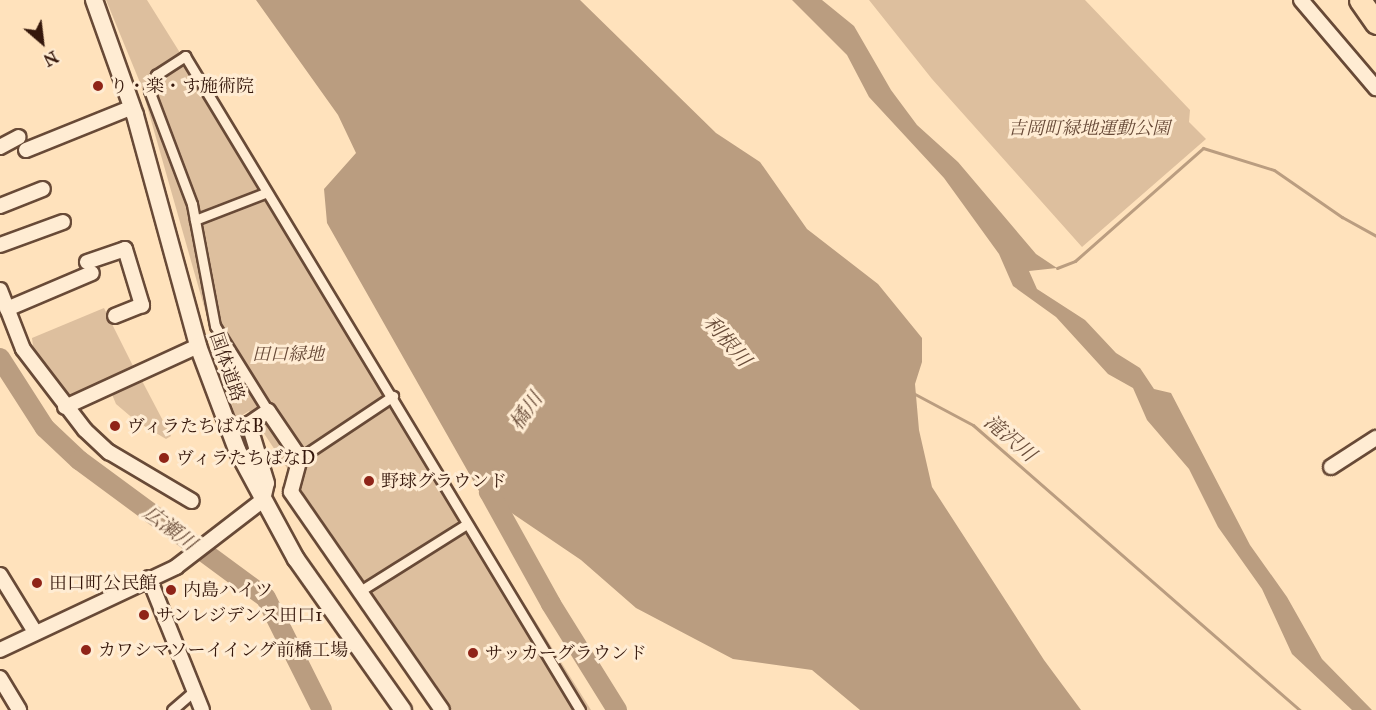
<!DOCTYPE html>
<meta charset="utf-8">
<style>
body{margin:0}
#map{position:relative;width:1376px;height:710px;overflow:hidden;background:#ffe2bc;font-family:"IM FELL Great Primer","Noto Serif JP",serif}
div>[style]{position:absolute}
.green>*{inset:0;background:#ddbf9e}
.water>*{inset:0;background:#ba9d80}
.stream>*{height:3px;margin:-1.5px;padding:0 1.5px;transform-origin:1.5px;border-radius:1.5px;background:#ba9d80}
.river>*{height:20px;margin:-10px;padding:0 10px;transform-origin:10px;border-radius:10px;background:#ba9d80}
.roads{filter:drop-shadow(2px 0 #684a37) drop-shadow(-2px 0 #684a37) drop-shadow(0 2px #684a37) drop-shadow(0 -2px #684a37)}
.pedestrian>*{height:9px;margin:-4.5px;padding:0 4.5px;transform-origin:4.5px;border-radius:4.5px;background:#ffecd3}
.minor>*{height:14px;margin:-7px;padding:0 7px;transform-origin:7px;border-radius:7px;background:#ffecd3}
.tertiary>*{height:16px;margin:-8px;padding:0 8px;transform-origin:8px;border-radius:8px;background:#ffecd3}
.trunk>*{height:21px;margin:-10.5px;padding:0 10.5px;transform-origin:10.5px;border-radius:10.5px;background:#ffe2bc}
.dots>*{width:16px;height:16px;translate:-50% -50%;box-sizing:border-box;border:3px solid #ffecd3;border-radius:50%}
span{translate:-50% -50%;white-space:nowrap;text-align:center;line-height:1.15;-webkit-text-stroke:6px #ffecd3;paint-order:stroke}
.poi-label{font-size:18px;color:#35170b}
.left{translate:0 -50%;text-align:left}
.park-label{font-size:18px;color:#674937;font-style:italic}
.street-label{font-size:18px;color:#35170b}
.water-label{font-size:20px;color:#6a4d3a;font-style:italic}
.north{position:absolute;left:12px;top:12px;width:60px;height:60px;-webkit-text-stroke:4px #ffecd3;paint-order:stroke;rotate:152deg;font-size:16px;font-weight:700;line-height:24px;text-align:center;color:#35170b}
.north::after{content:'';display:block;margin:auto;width:21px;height:27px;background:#35170b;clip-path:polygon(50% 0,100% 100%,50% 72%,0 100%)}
</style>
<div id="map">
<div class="green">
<div style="clip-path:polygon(106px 0,147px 0,591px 710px,448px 710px,302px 497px,303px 492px,249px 411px,236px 419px,141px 85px)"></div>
<div style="clip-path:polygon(869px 0,1085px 0,1190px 110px,1189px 122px,1206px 139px,1082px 247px,932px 79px)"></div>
<div style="clip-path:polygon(104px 308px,134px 368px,68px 398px,33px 346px,32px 338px)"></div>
<div style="clip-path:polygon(140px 377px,171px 436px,166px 439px,136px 421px,116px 404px,111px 392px)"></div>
</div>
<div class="water">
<div style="clip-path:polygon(256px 0,580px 0,716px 133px,760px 162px,807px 229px,878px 284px,922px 338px,922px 362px,915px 384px,919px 430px,932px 487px,1044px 660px,1081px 710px,860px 710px,812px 670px,733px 659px,636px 608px,581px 560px,479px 491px,327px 223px,324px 189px,356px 153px,338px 115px)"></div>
<div style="clip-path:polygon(792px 0,822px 0,854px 26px,891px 90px,917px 125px,958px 162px,1036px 254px,1057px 268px,1029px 271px,1037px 289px,1085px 320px,1116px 353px,1140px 368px,1154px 389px,1171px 393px,1250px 545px,1287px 597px,1322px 659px,1372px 710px,1352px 710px,1292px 654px,1262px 589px,1218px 527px,1189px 469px,1147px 420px,1133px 388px,1108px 374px,1056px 317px,1013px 286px,999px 254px,944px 178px,869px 97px,847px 55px)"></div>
</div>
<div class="stream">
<div style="left:1057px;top:268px;width:19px;rotate:-21deg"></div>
<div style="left:1075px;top:261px;width:171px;rotate:-41.4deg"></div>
<div style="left:1203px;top:148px;width:74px;rotate:17.2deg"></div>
<div style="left:1274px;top:170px;width:83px;rotate:34.7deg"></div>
<div style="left:1342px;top:217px;width:39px;rotate:29deg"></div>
<div style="left:913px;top:393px;width:68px;rotate:28.1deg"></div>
<div style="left:973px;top:425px;width:434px;rotate:41.1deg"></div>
</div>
<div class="river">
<div style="left:0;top:358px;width:83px;rotate:57.3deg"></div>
<div style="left:45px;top:428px;width:47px;rotate:43.3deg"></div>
<div style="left:79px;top:460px;width:232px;rotate:36.4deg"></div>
<div style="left:266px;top:598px;width:125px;rotate:63.4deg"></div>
<div style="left:494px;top:478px;width:15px;rotate:110deg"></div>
<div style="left:489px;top:492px;width:128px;rotate:61deg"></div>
<div style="left:551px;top:604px;width:125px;rotate:58.1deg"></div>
</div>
<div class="roads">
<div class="pedestrian">
<div style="left:195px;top:220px;width:75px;rotate:-21.1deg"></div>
<div style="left:268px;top:411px;width:100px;rotate:-121.9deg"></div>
<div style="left:215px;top:326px;width:124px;rotate:-100.7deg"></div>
<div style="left:192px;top:204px;width:122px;rotate:-110.7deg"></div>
<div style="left:149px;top:90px;width:17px;rotate:-65deg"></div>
<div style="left:156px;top:75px;width:35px;rotate:-33deg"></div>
<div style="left:185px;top:56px;width:764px;rotate:58.87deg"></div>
<div style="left:300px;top:458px;width:112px;rotate:-33.7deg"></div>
<div style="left:360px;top:591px;width:126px;rotate:-32.1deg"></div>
<div style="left:172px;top:710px;width:30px;rotate:-41deg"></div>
</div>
<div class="minor">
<div style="left:1301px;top:0;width:116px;rotate:49.6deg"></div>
<div style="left:0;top:147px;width:21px;rotate:-28deg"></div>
<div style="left:26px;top:150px;width:115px;rotate:-21.9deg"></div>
<div style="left:0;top:206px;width:46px;rotate:-21.6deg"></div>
<div style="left:0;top:245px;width:67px;rotate:-20.1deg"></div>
<div style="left:87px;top:262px;width:40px;rotate:-18.9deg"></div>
<div style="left:125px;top:249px;width:59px;rotate:73.1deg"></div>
<div style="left:142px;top:305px;width:29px;rotate:158deg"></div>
<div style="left:0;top:290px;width:63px;rotate:68.7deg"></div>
<div style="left:23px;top:349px;width:102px;rotate:52.6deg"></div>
<div style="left:85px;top:430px;width:33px;rotate:43deg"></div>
<div style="left:109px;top:452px;width:96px;rotate:30.6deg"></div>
<div style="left:7px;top:309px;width:92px;rotate:-23deg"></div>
<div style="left:65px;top:407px;width:146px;rotate:-24.6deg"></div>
<div style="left:1331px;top:467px;width:54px;rotate:-32.8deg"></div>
<div style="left:0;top:575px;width:67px;rotate:58.4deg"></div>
<div style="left:149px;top:578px;width:142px;rotate:68.1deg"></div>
<div style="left:0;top:650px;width:195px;rotate:-25.2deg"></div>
<div style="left:176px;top:567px;width:110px;rotate:-37.6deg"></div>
<div style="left:263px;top:500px;width:17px;rotate:-77deg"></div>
<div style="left:267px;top:483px;width:62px;rotate:-107deg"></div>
<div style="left:249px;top:424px;width:23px;rotate:-34deg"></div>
<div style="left:268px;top:411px;width:57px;rotate:55.8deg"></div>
<div style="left:300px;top:458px;width:35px;rotate:105deg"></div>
<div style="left:291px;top:492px;width:265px;rotate:55.3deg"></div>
<div style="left:0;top:678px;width:37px;rotate:59deg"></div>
</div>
<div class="tertiary">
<div style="left:94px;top:0;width:122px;rotate:70.4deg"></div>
<div style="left:135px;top:115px;width:239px;rotate:74.7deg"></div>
<div style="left:198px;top:346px;width:111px;rotate:69.4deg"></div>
<div style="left:237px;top:450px;width:124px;rotate:61.6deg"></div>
<div style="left:296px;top:559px;width:185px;rotate:54.7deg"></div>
</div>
<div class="trunk">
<div style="left:1360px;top:0;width:28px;rotate:55deg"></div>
</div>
</div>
<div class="dots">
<div style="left:98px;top:86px;background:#8f2418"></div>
<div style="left:115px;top:426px;background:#8f2418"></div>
<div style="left:164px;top:458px;background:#8f2418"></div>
<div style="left:369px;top:481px;background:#8f2418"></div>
<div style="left:37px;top:583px;background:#8f2418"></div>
<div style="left:171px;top:590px;background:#8f2418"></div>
<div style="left:144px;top:615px;background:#8f2418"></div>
<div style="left:86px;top:650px;background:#8f2418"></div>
<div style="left:473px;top:653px;background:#8f2418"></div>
</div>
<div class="poi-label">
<span class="left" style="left:110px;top:86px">り・楽・す施術院</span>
<span class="left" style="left:127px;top:426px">ヴィラたちばなB</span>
<span class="left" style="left:176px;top:458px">ヴィラたちばなD</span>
<span class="left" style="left:381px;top:481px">野球グラウンド</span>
<span class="left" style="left:49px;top:583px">田口町公民館</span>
<span class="left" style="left:183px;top:590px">内島ハイツ</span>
<span class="left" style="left:156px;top:615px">サンレジデンス田口1</span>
<span class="left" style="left:98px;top:650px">カワシマソーイイング前橋工場</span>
<span class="left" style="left:485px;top:653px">サッカーグラウンド</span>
</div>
<div class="park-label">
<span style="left:1089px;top:128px">吉岡町緑地運動公園</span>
<span style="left:288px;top:354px">田口緑地</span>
</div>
<div class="street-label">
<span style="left:227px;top:367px;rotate:71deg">国体道路</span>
</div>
<div class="water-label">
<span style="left:727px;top:341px;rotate:49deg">利根川</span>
<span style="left:526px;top:411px;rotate:-55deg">橘川</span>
<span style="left:1010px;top:438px;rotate:40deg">滝沢川</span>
<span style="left:170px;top:528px;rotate:37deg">広瀬川</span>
</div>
<div class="north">N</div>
</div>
